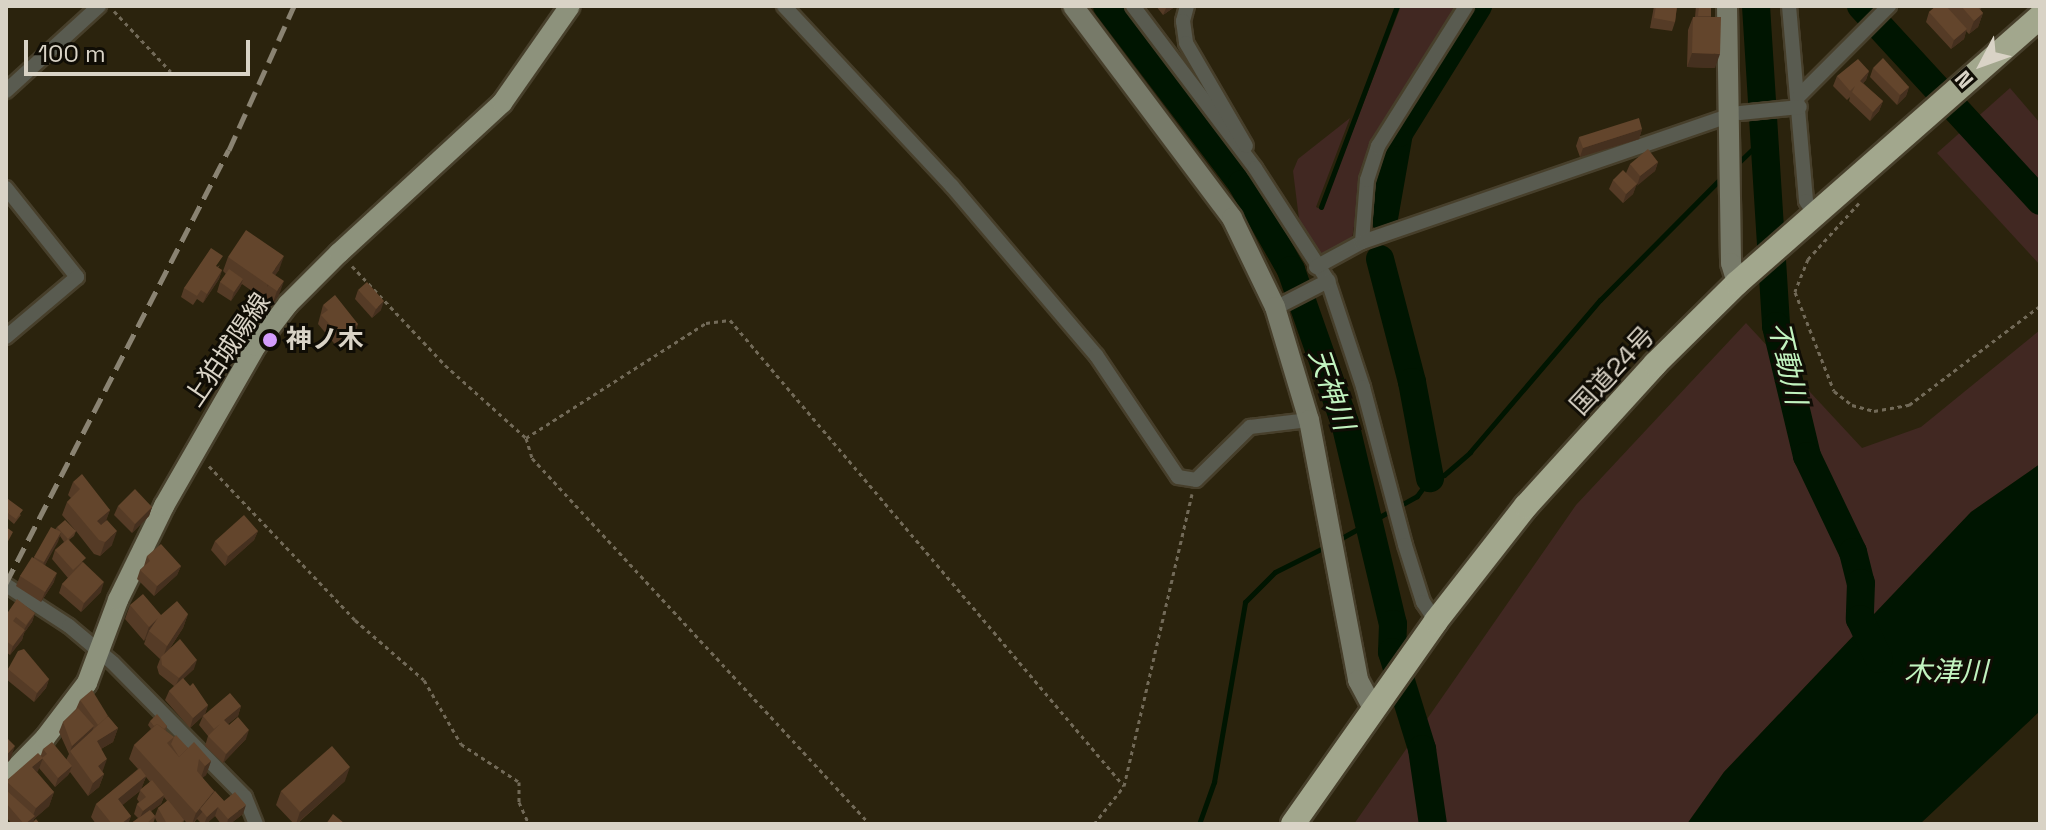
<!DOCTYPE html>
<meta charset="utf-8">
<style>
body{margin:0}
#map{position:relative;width:2046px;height:830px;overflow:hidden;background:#2b230d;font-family:"Space Grotesk","Noto Sans JP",sans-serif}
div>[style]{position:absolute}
.green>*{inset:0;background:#412822}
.water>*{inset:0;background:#001501}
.stream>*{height:5px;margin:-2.5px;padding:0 2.5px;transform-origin:2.5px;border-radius:2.5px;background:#001501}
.river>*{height:28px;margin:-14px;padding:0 14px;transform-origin:14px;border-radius:14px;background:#001501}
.path>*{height:3px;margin-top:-1.5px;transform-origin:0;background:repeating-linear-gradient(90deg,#726a58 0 4px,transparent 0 8px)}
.roads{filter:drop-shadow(2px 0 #473f2b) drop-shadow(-2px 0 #473f2b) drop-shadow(0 2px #473f2b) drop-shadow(0 -2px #473f2b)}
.street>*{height:14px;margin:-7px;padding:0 7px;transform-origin:7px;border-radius:7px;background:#595b50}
.secondary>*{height:20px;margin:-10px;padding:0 10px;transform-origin:10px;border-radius:10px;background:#777a69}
.primary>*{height:20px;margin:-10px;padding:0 10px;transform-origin:10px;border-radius:10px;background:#8d927c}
.highway>*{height:24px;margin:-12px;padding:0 12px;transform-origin:12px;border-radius:12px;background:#a2a78d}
.rail>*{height:5px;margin-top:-2.5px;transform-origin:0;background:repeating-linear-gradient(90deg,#8a8372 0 16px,transparent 0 24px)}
.wall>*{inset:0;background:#553b26}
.shaded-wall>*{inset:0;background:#45301f}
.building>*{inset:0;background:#63452c}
.dots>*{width:22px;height:22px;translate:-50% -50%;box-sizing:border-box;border:4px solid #100d05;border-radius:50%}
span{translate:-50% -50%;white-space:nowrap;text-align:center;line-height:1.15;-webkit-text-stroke:6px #100d05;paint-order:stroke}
.poi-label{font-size:26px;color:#d9d3c6;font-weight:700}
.left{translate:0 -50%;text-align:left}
.street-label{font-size:26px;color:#d9d3c6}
.water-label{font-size:28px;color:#c1f3bf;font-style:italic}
.frame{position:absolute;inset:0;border:8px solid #d9d3c6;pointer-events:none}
.north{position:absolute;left:1942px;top:24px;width:80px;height:80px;-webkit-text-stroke:6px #100d05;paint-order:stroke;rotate:229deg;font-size:22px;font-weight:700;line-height:32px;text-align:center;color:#d9d3c6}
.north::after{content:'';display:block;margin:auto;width:28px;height:36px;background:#d9d3c6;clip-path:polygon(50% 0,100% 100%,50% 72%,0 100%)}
.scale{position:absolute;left:24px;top:40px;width:226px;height:36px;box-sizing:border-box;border:4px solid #d9d3c6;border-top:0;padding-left:10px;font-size:24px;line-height:28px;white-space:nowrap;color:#d9d3c6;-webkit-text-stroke:6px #100d05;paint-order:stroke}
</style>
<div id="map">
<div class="green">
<div style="clip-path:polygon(1401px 6px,1458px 6px,1377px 130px,1363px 169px,1352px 239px,1322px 254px,1314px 251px,1300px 227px,1293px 171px,1298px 159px,1350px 118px,1316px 207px,1322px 210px)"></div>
<div style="clip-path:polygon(2010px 88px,2040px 123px,2040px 265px,1937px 153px)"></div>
<div style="clip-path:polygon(1746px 323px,1862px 448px,1921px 427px,2040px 330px,2040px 464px,1971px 512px,1724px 772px,1687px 824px,1354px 824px,1576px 505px)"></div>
</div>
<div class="water">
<div style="clip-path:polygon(2040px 464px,2040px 711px,1920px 824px,1687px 824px,1724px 772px,1971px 512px)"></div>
</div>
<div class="stream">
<div style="left:1735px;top:166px;width:42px;rotate:-44deg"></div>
<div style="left:1321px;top:207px;width:215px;rotate:-69.3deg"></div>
<div style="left:1291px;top:270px;width:7px;rotate:-82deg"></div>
<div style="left:1338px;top:540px;width:90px;rotate:-29.1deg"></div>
<div style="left:1417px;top:496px;width:22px;rotate:-54deg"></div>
<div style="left:1430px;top:478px;width:14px;rotate:-12deg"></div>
<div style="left:1444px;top:475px;width:35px;rotate:-41deg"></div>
<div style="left:1470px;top:452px;width:200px;rotate:-49.5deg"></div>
<div style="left:1600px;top:300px;width:176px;rotate:-45.2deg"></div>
<div style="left:1199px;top:824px;width:45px;rotate:-70.3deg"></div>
<div style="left:1214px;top:782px;width:183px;rotate:-80.2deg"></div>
<div style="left:1245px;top:602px;width:42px;rotate:-45deg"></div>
<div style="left:1275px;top:572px;width:60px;rotate:-26.6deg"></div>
</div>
<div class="river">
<div style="left:1107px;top:6px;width:223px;rotate:52.8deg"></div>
<div style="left:1242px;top:184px;width:99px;rotate:60.3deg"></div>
<div style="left:1291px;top:270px;width:162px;rotate:70.6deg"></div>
<div style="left:1345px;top:423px;width:207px;rotate:76.6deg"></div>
<div style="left:1393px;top:624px;width:28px;rotate:92deg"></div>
<div style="left:1392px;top:652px;width:102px;rotate:72.8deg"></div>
<div style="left:1422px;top:749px;width:76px;rotate:81.7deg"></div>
<div style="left:1756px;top:6px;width:321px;rotate:86.4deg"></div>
<div style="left:1776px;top:326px;width:134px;rotate:76.6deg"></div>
<div style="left:1807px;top:456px;width:106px;rotate:64.4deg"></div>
<div style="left:1853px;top:552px;width:32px;rotate:76deg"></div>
<div style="left:1861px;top:583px;width:36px;rotate:92deg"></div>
<div style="left:1860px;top:619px;width:44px;rotate:64.6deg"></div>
<div style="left:1861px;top:6px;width:265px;rotate:47.4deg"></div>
<div style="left:1384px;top:218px;width:86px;rotate:-80deg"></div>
<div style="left:1399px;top:133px;width:150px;rotate:-58.1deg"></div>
<div style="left:1380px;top:259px;width:127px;rotate:75.4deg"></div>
<div style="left:1412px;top:382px;width:98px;rotate:79.4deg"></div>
</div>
<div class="path">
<div style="left:114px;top:11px;width:83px;rotate:46.9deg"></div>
<div style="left:1859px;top:203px;width:76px;rotate:132.3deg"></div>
<div style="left:1808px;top:259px;width:35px;rotate:112deg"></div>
<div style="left:1795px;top:292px;width:106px;rotate:68.5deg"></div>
<div style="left:1834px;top:391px;width:23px;rotate:38deg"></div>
<div style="left:1852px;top:405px;width:23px;rotate:15deg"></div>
<div style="left:1874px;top:411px;width:36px;rotate:-10deg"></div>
<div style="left:1909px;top:405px;width:164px;rotate:-37.1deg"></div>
<div style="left:352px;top:266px;width:136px;rotate:46.8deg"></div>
<div style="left:445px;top:365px;width:109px;rotate:42deg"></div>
<div style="left:526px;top:438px;width:21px;rotate:73deg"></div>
<div style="left:532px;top:458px;width:498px;rotate:47.3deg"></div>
<div style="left:526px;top:438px;width:214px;rotate:-32.6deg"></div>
<div style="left:706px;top:323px;width:24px;rotate:-7deg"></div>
<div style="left:730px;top:320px;width:610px;rotate:49.79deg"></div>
<div style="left:209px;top:466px;width:212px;rotate:46.5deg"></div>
<div style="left:355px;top:620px;width:91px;rotate:41deg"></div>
<div style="left:424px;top:680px;width:74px;rotate:60deg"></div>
<div style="left:461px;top:744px;width:69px;rotate:33.2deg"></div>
<div style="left:519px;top:782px;width:20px;rotate:90deg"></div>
<div style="left:519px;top:802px;width:24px;rotate:66deg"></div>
<div style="left:1094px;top:824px;width:48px;rotate:-51.7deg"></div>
<div style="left:1124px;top:786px;width:300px;rotate:-76.9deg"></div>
</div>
<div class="roads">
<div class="street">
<div style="left:784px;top:6px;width:246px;rotate:47deg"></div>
<div style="left:952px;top:186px;width:222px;rotate:49.6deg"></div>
<div style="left:1096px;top:355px;width:147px;rotate:56.1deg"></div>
<div style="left:1178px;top:477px;width:18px;rotate:9deg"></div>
<div style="left:1196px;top:480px;width:76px;rotate:-44.5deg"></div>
<div style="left:1250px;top:427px;width:59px;rotate:-6.8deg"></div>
<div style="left:1133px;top:6px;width:203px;rotate:53deg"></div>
<div style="left:1255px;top:168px;width:135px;rotate:57.1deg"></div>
<div style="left:1328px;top:281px;width:112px;rotate:71.7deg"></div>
<div style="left:1363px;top:387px;width:163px;rotate:75.1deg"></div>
<div style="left:1405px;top:545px;width:60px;rotate:72.5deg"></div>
<div style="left:1423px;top:602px;width:23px;rotate:56deg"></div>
<div style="left:1187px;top:6px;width:16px;rotate:105deg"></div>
<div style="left:1183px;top:21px;width:22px;rotate:82deg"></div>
<div style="left:1186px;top:43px;width:119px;rotate:59.8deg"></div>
<div style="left:1789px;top:6px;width:196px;rotate:85deg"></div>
<div style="left:1806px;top:201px;width:17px;rotate:57deg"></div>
<div style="left:6px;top:91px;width:126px;rotate:-42.4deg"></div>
<div style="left:1800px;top:95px;width:126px;rotate:-45deg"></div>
<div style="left:1740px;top:113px;width:60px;rotate:-5.7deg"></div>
<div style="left:6px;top:188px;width:114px;rotate:51.4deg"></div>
<div style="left:77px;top:277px;width:93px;rotate:139.8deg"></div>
<div style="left:1362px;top:242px;width:62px;rotate:-85.4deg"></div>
<div style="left:1367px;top:180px;width:36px;rotate:-72deg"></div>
<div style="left:1378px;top:146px;width:165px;rotate:-57.8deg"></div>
<div style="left:1316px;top:267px;width:52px;rotate:-28.5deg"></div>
<div style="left:1362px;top:242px;width:389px;rotate:-19deg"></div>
<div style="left:1283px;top:304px;width:51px;rotate:-27.1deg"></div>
<div style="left:6px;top:585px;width:75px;rotate:33.1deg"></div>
<div style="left:69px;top:626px;width:57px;rotate:40.1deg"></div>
<div style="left:113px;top:663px;width:188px;rotate:45.4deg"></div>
<div style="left:245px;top:797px;width:29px;rotate:68deg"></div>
</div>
<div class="secondary">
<div style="left:1073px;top:6px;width:265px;rotate:53.1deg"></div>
<div style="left:1232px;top:218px;width:99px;rotate:64.2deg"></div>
<div style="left:1275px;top:307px;width:118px;rotate:73.3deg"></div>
<div style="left:1309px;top:420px;width:265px;rotate:79.3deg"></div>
<div style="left:1358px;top:680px;width:32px;rotate:62deg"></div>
<div style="left:1727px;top:6px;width:257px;rotate:89.1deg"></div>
<div style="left:1731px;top:263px;width:21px;rotate:73deg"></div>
</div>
<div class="primary">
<div style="left:6px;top:778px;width:56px;rotate:-45.7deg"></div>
<div style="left:45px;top:738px;width:69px;rotate:-52.6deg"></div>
<div style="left:87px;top:683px;width:89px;rotate:-69.5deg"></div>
<div style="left:118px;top:600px;width:105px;rotate:-63.9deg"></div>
<div style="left:164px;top:506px;width:185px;rotate:-60.1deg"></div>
<div style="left:256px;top:346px;width:53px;rotate:-52.7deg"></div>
<div style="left:288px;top:304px;width:72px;rotate:-45deg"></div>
<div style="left:339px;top:253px;width:222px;rotate:-42.6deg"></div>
<div style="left:502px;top:103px;width:118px;rotate:-55deg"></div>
</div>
<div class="highway">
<div style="left:1293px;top:824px;width:248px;rotate:-54.8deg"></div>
<div style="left:1436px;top:621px;width:146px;rotate:-52deg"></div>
<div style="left:1526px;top:506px;width:192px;rotate:-47.7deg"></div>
<div style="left:1655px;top:364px;width:115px;rotate:-44.6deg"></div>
<div style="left:1737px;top:283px;width:403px;rotate:-41.3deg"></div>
</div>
</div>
<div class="rail">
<div style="left:6px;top:583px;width:487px;rotate:-62.8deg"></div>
<div style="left:229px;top:150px;width:158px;rotate:-65.7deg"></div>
</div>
<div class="wall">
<div style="clip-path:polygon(1156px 6px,1176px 6px,1163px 15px)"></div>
<div style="clip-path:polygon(1654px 6px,1677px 6px,1675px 22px,1672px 31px,1650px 28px)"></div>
<div style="clip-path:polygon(1696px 6px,1711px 6px,1711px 17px,1715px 68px,1687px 67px,1688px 30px,1693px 17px,1695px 17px)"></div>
<div style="clip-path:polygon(1936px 6px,1984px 6px,1980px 9px,1983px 13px,1978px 27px,1969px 34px,1966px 31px,1964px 39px,1951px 49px,1926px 22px,1929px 12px)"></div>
<div style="clip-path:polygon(1873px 68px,1909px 87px,1906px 96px,1897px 105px,1870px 77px)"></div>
<div style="clip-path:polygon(1869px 71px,1866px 80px,1863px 83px,1883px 101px,1879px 111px,1870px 121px,1849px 101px,1850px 97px,1847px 100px,1833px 86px,1837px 76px)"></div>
<div style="clip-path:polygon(1642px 129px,1639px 139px,1580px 157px,1576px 146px,1579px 137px)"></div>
<div style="clip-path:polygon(1658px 162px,1655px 171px,1636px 185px,1633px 194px,1623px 203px,1609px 189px,1613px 180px,1626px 173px,1630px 164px)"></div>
<div style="clip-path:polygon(228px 257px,279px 270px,275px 275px,279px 295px,272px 305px,242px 284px,231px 301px,217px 292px,220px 282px,226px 274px,223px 271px)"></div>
<div style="clip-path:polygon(220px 265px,218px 268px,222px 270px,219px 279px,203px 303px,197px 299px,193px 305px,181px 297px,184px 288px)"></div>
<div style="clip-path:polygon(358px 290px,381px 310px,372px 318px,355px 299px)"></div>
<div style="clip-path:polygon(323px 305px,358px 324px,355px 333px,338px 348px,318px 324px)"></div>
<div style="clip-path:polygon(73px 482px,110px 510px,105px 522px,112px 545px,100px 556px,94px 554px,76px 531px,74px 536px,69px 540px,101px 592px,81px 612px,59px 593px,62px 584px,68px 578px,52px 559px,55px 550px,64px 542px,60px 536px,45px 565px,54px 582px,41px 602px,16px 586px,20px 576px,57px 527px,75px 530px,62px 515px,67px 502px,71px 498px,68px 495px)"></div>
<div style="clip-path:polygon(6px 502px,21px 515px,14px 524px,8px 519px,6px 522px)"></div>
<div style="clip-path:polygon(118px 506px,152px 507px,149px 516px,132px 533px,114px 515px)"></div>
<div style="clip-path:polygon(258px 531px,254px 540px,225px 566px,211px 550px,215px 541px)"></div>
<div style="clip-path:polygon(147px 556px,181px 566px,177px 575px,154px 596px,137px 579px,140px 570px,144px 566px)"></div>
<div style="clip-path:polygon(130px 605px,161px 615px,188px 614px,183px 628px,169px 650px,194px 669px,183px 679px,208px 705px,205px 714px,241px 706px,238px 716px,228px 724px,246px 739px,223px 763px,205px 746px,208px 736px,199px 725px,203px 716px,190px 728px,165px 700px,169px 691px,174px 686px,159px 674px,157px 667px,160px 659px,144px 644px,146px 638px,144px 641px,125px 619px)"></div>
<div style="clip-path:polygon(35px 613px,32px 622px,24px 633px,22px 640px,10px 655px,6px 652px,6px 615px)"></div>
<div style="clip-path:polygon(8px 669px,49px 679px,46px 688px,34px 702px,6px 679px)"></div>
<div style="clip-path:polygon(80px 700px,108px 717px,118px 728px,113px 742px,101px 749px,102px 771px,104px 774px,99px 787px,88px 796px,70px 772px,68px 775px,55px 787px,39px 768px,37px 772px,54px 792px,49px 806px,34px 819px,33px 822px,40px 824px,12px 824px,6px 817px,6px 781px,41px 755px,43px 749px,66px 760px,69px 754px,59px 732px,63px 722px,76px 709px)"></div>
<div style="clip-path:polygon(evenodd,150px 721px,167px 726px,166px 731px,188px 748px,211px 761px,206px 775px,202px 778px,224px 801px,243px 814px,230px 824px,221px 824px,215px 816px,206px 824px,202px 824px,197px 819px,193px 824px,188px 824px,184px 820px,183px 824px,158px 824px,155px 818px,153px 824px,130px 824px,138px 818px,134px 814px,137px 804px,139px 802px,137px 799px,140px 791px,122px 805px,131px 816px,128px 824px,96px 824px,91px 817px,96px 804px,138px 769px,129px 759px,134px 745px,151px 729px,148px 725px,150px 721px,146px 777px,150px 782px,141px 789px,146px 777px,150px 721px,164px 797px,167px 801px,158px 808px,155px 816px,151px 811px,161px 804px,164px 797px)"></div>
<div style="clip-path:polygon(345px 781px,297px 824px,294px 824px,276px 805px,281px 791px)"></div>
</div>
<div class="shaded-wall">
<div style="clip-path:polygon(1167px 6px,1176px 6px,1163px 15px)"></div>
<div style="clip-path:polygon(1983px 13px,1978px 27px,1969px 34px,1974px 21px)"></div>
<div style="clip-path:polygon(1967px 29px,1964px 39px,1951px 49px,1954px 40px)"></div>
<div style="clip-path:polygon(1692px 53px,1720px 54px,1715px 68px,1687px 67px)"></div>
<div style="clip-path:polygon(1869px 71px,1866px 80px,1857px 90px,1860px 81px)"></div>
<div style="clip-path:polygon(1909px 87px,1906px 96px,1897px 105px,1900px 95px)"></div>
<div style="clip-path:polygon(1883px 101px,1879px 111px,1870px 121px,1873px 112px)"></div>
<div style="clip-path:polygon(1642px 129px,1639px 139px,1580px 157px,1583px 148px)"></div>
<div style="clip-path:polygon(1658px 162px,1655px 171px,1637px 186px,1640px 176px)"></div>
<div style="clip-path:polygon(1637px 184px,1633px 194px,1623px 203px,1626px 194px)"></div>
<div style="clip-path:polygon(284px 256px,279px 270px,267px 287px,272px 273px)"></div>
<div style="clip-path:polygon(222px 270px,219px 279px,203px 303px,207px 294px)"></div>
<div style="clip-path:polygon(243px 279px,240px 288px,231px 301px,234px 292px)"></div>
<div style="clip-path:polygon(284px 281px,279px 295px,272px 305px,277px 291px)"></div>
<div style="clip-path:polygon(384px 301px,381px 310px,372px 318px,376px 309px)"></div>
<div style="clip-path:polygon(358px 324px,355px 333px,338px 348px,342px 338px)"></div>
<div style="clip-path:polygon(152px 507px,149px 516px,132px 533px,135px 524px)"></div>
<div style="clip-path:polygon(110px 510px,105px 524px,94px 533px,97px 521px)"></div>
<div style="clip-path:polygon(117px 531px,112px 545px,100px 556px,105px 542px)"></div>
<div style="clip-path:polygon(258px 531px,254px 540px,225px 566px,228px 556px)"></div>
<div style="clip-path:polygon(61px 532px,58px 542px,41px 572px,44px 562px)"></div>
<div style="clip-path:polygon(181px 566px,177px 575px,154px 596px,157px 586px)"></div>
<div style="clip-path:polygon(57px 573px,54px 582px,41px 602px,45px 592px)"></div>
<div style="clip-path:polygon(104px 582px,101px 592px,81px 612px,84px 603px)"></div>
<div style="clip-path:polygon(35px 613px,32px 622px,24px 633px,22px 640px,10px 655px,13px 646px)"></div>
<div style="clip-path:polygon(188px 614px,183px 628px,162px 660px,167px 646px)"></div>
<div style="clip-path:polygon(158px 618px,149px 631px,146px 638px,144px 641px,149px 627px)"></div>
<div style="clip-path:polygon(197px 660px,194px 669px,175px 687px,179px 678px)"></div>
<div style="clip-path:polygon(49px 679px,46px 688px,34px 702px,37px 693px)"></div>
<div style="clip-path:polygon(208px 705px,205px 714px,190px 728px,193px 718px)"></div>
<div style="clip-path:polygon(241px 706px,238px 716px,221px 730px,224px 720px)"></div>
<div style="clip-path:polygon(94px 726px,90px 736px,70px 752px,72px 746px)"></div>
<div style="clip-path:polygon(118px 728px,113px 742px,92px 754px,97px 741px)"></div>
<div style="clip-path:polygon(249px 730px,246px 739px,223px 763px,226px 754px)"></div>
<div style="clip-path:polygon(15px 746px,10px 760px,6px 764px,6px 756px)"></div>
<div style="clip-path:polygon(43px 758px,38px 771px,27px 781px,32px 767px)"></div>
<div style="clip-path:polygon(107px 759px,102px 773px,98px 766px)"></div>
<div style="clip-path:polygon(211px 761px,206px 775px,200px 780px,205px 766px)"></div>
<div style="clip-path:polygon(72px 766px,68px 775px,55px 787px,58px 778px)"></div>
<div style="clip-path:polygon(350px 767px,345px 781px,296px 824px,300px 812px)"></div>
<div style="clip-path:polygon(104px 774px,99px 787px,88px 796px,93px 783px)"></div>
<div style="clip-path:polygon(146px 776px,141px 790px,113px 813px,118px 799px)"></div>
<div style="clip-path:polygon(214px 791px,209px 804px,192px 824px,196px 813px)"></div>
<div style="clip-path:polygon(54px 792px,49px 806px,34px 819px,32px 824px,25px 824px,32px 818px,36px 808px)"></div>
<div style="clip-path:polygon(164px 795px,161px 804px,139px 820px,143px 811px)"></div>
<div style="clip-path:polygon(246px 805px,243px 814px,230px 824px,227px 824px,228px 819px)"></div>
<div style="clip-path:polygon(218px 807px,215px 816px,206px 824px,204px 824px,207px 817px)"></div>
<div style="clip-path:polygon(131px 816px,128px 824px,121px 824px)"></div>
</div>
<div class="building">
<div style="clip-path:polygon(1656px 6px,1677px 6px,1675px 22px,1654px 18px)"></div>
<div style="clip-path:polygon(1699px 6px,1711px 6px,1711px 16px,1698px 16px)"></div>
<div style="clip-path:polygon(1936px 6px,1946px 6px,1967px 29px,1954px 40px,1929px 12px)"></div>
<div style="clip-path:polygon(1961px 6px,1977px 6px,1983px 13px,1974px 21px)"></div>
<div style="clip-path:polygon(1693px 17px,1721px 17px,1720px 54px,1692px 53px)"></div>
<div style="clip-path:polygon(1883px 58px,1909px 87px,1900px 95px,1873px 68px)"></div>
<div style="clip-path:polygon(1858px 59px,1869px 71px,1860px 81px,1883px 101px,1873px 112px,1852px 92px,1855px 86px,1850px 91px,1837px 76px)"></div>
<div style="clip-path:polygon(1639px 118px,1642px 129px,1583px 148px,1579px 137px)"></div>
<div style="clip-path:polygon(1648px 149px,1658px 162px,1640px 176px,1630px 164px)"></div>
<div style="clip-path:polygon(1623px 170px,1637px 184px,1626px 194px,1613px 180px)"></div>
<div style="clip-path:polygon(246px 230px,284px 256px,272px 273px,284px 281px,277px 291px,228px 257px)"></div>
<div style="clip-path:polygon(211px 248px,223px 256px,216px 266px,222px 270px,207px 294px,201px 290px,197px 296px,184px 288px)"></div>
<div style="clip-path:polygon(229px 269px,243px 279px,234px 292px,220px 282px)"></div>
<div style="clip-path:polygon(367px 282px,384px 301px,376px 309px,358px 290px)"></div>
<div style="clip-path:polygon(335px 295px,358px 324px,342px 338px,321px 315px,328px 310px,323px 305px)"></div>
<div style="clip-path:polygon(82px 474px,110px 510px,97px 521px,101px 525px,107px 520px,117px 531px,105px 542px,99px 540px,67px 502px,80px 489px,73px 482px)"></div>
<div style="clip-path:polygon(135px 489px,152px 507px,135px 524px,118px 506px)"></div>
<div style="clip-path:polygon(8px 499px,23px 510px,16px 519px,9px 514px,10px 511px,6px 508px,6px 502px)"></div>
<div style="clip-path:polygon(6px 508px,10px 511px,6px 517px)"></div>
<div style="clip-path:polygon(244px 515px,258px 531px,228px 556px,215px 541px)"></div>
<div style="clip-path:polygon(65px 520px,76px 531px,68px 539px,57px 527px)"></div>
<div style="clip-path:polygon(6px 527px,13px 532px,6px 545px)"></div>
<div style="clip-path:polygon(51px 527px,61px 532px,44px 562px,34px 557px)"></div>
<div style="clip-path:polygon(68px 539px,86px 558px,73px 570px,55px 550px)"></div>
<div style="clip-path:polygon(161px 544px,181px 566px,157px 586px,140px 570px,150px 561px,147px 556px)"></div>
<div style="clip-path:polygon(32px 557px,57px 573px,45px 592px,20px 576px)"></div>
<div style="clip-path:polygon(83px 562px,104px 582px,84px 603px,62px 584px)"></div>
<div style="clip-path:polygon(143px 594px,161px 615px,177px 601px,188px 614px,167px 646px,149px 631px,158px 618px,149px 627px,130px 605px)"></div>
<div style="clip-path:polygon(17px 599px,35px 613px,26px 625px,16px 617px,13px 621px,25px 630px,13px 646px,6px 641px,6px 615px)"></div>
<div style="clip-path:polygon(180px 639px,197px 660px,179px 678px,162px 665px,161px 657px)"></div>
<div style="clip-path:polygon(24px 649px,49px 679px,37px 693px,8px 669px,18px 651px)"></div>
<div style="clip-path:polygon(183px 678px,190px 686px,193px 683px,208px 705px,193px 718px,169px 691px)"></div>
<div style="clip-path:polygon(92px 690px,108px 716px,98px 725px,80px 700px)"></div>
<div style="clip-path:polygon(230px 693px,241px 706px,224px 720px,229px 725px,238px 717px,249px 730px,226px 754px,208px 736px,220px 724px,214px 729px,203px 716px)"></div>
<div style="clip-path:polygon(78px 708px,94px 726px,72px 746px,63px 722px)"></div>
<div style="clip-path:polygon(157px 714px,167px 726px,164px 729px,157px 724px,154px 726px,150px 721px)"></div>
<div style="clip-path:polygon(108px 716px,118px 728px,97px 741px,107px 759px,98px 766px,104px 774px,93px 783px,70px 751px)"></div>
<div style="clip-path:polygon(157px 724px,174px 737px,167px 743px,179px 757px,194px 742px,211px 761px,205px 766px,199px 759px,197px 771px,214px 791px,196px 813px,134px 745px)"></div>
<div style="clip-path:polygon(176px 735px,188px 748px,179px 757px,171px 744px,174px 737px)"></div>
<div style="clip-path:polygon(6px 737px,15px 746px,6px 756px)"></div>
<div style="clip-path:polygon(52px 742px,72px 766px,58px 778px,42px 758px,47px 754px,43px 749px)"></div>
<div style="clip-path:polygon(332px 746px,350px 767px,300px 812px,281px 791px)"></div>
<div style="clip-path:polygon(38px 753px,43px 758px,32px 767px,54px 792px,36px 808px,6px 781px)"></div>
<div style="clip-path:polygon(140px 768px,146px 776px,118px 799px,131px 816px,121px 824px,112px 824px,96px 804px)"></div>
<div style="clip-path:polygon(152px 780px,164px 795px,143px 811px,137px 804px,146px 797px,140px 790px)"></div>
<div style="clip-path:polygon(6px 790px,35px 816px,25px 824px,24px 824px,6px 803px)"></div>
<div style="clip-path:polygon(215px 791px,224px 801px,235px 792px,246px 805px,228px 819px,218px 807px,207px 817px,200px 809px)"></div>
<div style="clip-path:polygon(168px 800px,184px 820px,179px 824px,167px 824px,158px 808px)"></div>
<div style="clip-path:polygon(150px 810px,155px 816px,146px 824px,130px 824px)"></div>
<div style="clip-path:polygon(333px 814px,344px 823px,344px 824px,326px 824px)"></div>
<div style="clip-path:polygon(36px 819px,40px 824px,31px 824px)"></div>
</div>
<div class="dots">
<div style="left:270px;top:340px;background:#d39cfc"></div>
</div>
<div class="poi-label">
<span class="left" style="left:286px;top:340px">神ノ木</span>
</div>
<div class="street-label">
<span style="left:228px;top:350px;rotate:-56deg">上狛城陽線</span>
<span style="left:1613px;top:371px;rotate:-47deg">国道24号</span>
</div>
<div class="water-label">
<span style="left:1788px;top:363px;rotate:77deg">不動川</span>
<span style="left:1332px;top:389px;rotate:71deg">天神川</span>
<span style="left:1946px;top:671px">木津川</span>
</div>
<div class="frame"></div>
<div class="north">N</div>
<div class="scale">100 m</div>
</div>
